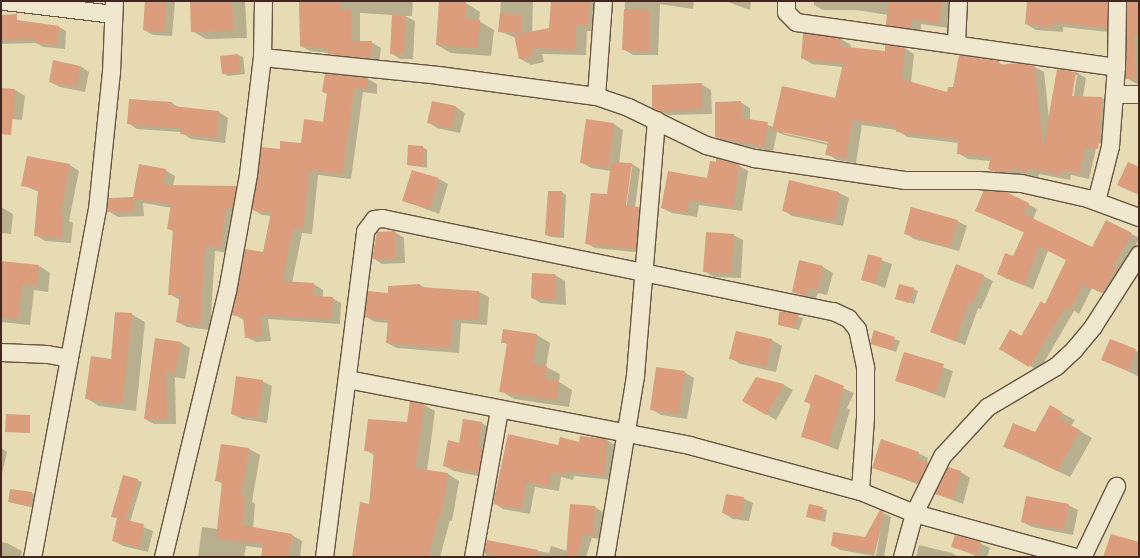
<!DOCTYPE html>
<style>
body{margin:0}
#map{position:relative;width:1140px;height:558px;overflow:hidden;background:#e7dbb3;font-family:"Libre Caslon Text",serif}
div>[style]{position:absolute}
.shadow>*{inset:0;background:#0003}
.building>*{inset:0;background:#db9d7c}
.roads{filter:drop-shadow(1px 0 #6a5442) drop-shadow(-1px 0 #6a5442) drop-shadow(0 1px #6a5442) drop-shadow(0 -1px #6a5442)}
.minor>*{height:17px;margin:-8.5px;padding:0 8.5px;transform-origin:8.5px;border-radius:8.5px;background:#efe8ce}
span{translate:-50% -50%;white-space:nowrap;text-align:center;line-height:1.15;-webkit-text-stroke:3px #efe8ce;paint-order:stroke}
.frame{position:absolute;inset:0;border:2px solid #41271d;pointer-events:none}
</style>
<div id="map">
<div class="shadow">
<div style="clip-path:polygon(145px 1px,175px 1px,172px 36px,153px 35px,144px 30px)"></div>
<div style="clip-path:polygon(211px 1px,245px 1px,247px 38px,206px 39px,192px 31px)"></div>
<div style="clip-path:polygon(300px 1px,413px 1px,412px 16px,405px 16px,415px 21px,413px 59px,400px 59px,391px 53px,393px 15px,360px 13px,360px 42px,371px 42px,381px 48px,379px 63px,338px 58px,329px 53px,310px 51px,301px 46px)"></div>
<div style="clip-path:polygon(501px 1px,533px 1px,532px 33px,550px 29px,552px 1px,590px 1px,600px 7px,598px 31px,587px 31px,586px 55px,542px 54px,544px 62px,531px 65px,519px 58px,516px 38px,499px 31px)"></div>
<div style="clip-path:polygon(625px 1px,694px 1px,693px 9px,660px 4px,658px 55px,633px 55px,623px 49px)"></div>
<div style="clip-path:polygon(725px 1px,751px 1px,750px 10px)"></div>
<div style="clip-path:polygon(814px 1px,953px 1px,949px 28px,921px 24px,921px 31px,917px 32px,897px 30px,887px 24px,888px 15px,856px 10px,823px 10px,814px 5px)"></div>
<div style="clip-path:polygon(1028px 1px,1117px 1px,1117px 33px,1063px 27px,1063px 32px,1036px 30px,1026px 24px)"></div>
<div style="clip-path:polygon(1127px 1px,1139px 1px,1139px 85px,1126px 78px)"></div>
<div style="clip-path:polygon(466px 3px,480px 12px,479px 21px,494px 30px,491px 56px,451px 53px,437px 45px)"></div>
<div style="clip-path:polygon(1px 18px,59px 27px,66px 31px,65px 49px,43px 47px,36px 43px,1px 44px)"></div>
<div style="clip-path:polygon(evenodd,841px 39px,851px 45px,850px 48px,886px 52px,904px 48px,914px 54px,911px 83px,948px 93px,998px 62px,1005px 66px,1033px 66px,1044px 72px,1049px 119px,1076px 72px,1086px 78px,1083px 97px,1102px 98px,1112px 104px,1109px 145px,1082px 141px,1096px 149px,1089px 179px,1071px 175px,1070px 180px,1039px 174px,1038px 177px,1022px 174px,1021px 177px,999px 174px,989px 168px,991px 161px,968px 159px,958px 153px,959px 143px,907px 137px,897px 130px,862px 125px,856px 163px,837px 160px,827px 154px,828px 145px,784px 135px,777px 132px,773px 152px,726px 142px,716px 137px,740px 102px,750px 108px,750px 120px,774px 127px,836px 99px,843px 67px,812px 64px,802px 58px,841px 39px,1075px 75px,1077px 75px,1073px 101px,1071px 101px,1075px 75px,841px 39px,783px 131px,833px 142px,832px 144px,783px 133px,783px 131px)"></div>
<div style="clip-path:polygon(238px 55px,243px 57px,245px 74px,228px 76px,223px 73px)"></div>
<div style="clip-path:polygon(80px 66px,89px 72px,85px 92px,60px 87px,50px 82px)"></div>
<div style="clip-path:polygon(326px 75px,368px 79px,377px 84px,377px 94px,363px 92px,351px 179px,318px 175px,312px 234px,302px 233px,292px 283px,314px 284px,323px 290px,323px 297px,332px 298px,341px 303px,340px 324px,268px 319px,271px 341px,256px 342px,246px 337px,244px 320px,233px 314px,263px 253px,271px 216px,262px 215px,253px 210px,280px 150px,302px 144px,324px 123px,328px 94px,323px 92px)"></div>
<div style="clip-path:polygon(701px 84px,711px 90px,712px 114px,668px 115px,653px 107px)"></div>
<div style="clip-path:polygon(1px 89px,15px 90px,25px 96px,22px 120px,1px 118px)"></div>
<div style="clip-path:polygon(130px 100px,172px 103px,180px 108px,219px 112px,228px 118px,225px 143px,191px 139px,181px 132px,137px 129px,128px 123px)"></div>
<div style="clip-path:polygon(433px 102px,456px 107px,465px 113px,460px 133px,437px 128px,428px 122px)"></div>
<div style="clip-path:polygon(evenodd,614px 124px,623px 130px,619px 164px,632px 164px,640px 169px,635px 207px,647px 212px,644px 253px,595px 248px,586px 243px,608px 195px,611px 171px,591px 168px,581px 162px,614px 124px,630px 167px,632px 167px,626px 210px,624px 210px,630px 167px)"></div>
<div style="clip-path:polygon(423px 147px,427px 150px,427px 168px,408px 165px)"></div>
<div style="clip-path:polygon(70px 165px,79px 171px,69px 221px,73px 223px,71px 243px,45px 241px,35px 235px,39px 192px,22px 185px)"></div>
<div style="clip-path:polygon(738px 165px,748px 171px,742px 211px,699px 205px,697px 217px,672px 213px,662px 208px,708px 179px)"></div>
<div style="clip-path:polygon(165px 170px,175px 176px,173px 186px,235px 187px,245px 192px,230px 253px,215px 251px,210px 330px,187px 327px,177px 322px,180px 300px,169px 294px,174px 232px,168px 228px,172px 208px,143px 203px,144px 216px,118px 217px,108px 211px,134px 198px)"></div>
<div style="clip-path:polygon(439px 179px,448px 184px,439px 214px,404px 201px)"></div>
<div style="clip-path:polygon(790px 181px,839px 193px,849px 198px,843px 226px,792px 216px,783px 210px)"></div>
<div style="clip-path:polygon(562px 192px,566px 195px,564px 238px,551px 237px,546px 235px)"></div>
<div style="clip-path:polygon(1028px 204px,1037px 209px,1033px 220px,1092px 249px,1106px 221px,1139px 238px,1112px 297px,1092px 288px,1079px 314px,1074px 311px,1039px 371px,1000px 348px,1022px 337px,1046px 305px,1067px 260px,1048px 251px,1033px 289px,1007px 279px,998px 274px,1013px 257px,1025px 233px,976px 210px)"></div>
<div style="clip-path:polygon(1px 207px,13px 214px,11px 234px,1px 233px)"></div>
<div style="clip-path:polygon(957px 221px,967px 226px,959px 251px,914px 239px,905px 233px)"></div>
<div style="clip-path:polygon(462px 225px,475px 227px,484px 232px,468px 228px)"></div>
<div style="clip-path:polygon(395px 232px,404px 238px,405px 263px,382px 264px,373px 258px)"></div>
<div style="clip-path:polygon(733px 235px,743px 240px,741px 278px,714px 277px,704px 271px)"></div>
<div style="clip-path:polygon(868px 255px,892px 264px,885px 288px,862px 279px)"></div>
<div style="clip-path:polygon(1px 262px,39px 266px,50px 273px,48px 292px,34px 290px,30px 325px,1px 322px)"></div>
<div style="clip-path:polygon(800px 262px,823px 267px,833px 273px,827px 295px,818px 293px,815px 300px,793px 292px)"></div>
<div style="clip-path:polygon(533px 274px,555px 275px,565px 281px,566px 305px,541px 303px,532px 298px)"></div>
<div style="clip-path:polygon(983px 276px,993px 281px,981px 309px,978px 308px,965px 345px,932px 332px)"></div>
<div style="clip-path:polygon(420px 285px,427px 289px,479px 292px,489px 297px,487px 325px,461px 323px,459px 353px,397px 348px,387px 343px,389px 323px,375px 322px,365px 316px,389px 294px)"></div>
<div style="clip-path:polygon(913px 289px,918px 291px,914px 304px,896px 298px)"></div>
<div style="clip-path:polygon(780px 313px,803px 318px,799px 330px,779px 325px)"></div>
<div style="clip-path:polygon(131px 314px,145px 322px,136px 411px,99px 406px,86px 398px,111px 360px)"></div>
<div style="clip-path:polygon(504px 330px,537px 335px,550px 343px,546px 367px,560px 374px,559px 382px,572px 390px,569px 407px,514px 399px,501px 391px,508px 345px,502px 342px)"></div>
<div style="clip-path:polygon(736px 332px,772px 340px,782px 346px,776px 372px,740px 364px,731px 358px)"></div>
<div style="clip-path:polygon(875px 332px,900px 341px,896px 352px,871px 343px)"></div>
<div style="clip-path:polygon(156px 339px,180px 342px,190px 348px,185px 379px,175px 377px,176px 424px,154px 424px,145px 419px)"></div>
<div style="clip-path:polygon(1111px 340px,1139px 352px,1138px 376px,1103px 360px)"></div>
<div style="clip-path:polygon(905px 353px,953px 371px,945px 398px,896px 380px)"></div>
<div style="clip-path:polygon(684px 372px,694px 378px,687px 419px,661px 415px,651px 409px)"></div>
<div style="clip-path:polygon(816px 376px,854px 393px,847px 408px,850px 410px,838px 450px,802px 436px,811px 405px,805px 401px)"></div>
<div style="clip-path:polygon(757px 379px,784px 385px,793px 390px,776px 420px,744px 401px)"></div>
<div style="clip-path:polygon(262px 381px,272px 386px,267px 423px,242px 419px,232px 414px)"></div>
<div style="clip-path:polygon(411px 402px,424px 405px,435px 411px,427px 471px,448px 474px,459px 481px,452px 521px,450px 520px,440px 557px,353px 557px,370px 505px,375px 456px,366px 450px,408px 423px)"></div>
<div style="clip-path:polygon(1050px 407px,1075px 420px,1071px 426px,1092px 438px,1070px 477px,1004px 446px,1036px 433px)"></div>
<div style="clip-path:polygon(464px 420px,482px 423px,491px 429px,487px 478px,454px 471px,444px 466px,459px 444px)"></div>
<div style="clip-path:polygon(607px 440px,616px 446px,613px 480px,574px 476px,573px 480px,561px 477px,559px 491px,535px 487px,530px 514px,503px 509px,494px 503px,559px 446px)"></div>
<div style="clip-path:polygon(222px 445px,249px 449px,260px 455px,252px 502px,255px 504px,253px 528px,292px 535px,302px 541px,300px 557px,262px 557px,263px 548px,246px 546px,244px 557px,198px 557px,202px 527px,218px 529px,223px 484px,216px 480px)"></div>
<div style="clip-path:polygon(1px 448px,7px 452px,1px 478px)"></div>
<div style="clip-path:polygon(918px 453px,928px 458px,927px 463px,937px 468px,927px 488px,873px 467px)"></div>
<div style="clip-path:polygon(961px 472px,970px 478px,963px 504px,936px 494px)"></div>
<div style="clip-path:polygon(137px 480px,142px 482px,130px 522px,153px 531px,148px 552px,123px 546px,114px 541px,118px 519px,112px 516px)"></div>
<div style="clip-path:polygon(32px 493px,36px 496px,34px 508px,9px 502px)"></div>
<div style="clip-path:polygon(743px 498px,753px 503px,749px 521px,733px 519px,723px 513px)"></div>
<div style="clip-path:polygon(810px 505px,827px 510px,825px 522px,808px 517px)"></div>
<div style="clip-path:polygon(1068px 505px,1078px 510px,1073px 535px,1032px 527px,1022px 522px)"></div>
<div style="clip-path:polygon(595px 507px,603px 512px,602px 539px,592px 538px,586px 557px,485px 557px,488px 541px,549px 553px,551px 546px,567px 551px)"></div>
<div style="clip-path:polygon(882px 512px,891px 517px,884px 557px,876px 556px,880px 532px,874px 556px,840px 550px,832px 545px,865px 538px)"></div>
<div style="clip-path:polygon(1px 542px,7px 543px,22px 551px,21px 557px,1px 557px)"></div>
<div style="clip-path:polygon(980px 543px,990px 548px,987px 557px,978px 557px,952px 546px)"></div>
<div style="clip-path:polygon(919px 545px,952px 553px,959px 557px,916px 557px)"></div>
</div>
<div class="building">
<div style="clip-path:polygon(145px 1px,166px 1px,164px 32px,143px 30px)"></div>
<div style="clip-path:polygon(190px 1px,232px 1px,233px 30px,191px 32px)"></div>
<div style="clip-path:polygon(299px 1px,340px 1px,340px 9px,351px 9px,351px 41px,372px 41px,370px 58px,328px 54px,328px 49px,300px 46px)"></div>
<div style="clip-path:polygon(439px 1px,466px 2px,465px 19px,480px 20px,477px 48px,436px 45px)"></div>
<div style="clip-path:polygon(551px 1px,589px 1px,588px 26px,576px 25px,575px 50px,532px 48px,533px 56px,519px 59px,514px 35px,549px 28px)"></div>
<div style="clip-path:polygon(888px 1px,942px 1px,939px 23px,912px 19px,912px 26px,907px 28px,886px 25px)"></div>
<div style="clip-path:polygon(1027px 1px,1107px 1px,1107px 28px,1053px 22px,1052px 27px,1025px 24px)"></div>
<div style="clip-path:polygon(1127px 1px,1139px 1px,1139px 36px,1134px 35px,1136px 78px,1125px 79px)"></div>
<div style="clip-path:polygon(624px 9px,650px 10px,649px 51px,622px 50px)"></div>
<div style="clip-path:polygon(500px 13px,522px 15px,521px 33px,498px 32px)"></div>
<div style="clip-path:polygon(17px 14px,17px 20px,59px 26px,57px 45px,35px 43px,35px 39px,1px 40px,1px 15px)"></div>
<div style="clip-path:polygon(392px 14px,405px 15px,404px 54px,390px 54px)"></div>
<div style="clip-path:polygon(803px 33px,841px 38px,840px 46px,885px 51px,885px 45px,905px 47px,901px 79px,947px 92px,948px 87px,953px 87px,959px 55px,999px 61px,998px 65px,1018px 63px,1034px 66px,1043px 149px,1057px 69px,1076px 72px,1072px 96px,1102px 97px,1098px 149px,1085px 147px,1079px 174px,1061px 170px,1060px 175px,1029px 168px,1028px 172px,1012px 168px,1011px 172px,992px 171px,988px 169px,991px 157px,957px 154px,958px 139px,896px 132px,897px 126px,852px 120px,846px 158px,825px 155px,828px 142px,772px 130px,782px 86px,835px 98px,843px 63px,801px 59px)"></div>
<div style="clip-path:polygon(238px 54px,240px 72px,222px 74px,220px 56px)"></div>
<div style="clip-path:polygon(53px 60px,80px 66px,76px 87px,49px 82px)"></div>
<div style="clip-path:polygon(325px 73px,368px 78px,367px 89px,354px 88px,342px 174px,309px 170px,303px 229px,293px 228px,282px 281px,314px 283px,313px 296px,333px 297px,331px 319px,260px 315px,262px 336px,245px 338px,243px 317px,232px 315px,245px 249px,263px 252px,271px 212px,252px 210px,261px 147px,280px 149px,280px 141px,301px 143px,304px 119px,323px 122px,327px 93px,322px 92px)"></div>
<div style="clip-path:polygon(702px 83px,702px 109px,659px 111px,652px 108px,652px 85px)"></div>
<div style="clip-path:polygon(1px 88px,15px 89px,11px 135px,1px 134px)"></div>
<div style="clip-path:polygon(129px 99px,172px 102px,172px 106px,219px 111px,216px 138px,180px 134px,181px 128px,127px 124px)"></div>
<div style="clip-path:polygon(432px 101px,456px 106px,451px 129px,427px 123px)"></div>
<div style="clip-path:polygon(741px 101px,741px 118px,768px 122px,764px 147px,715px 137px,715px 102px)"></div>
<div style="clip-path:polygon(586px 119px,614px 123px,608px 167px,580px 163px)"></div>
<div style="clip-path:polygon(408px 145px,423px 146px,423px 166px,407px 165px)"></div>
<div style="clip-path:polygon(27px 156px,70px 164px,60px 216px,63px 216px,61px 238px,34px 236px,38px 189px,21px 186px)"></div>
<div style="clip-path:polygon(716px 158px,739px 164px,733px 207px,690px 200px,687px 213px,661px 208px,668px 171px,707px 178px,710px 161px,716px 162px)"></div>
<div style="clip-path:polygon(611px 162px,632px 163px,626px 205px,639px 207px,635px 249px,585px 244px,591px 193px,607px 194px)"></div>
<div style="clip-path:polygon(1128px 162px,1139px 167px,1139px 195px,1117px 185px)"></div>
<div style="clip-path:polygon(139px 164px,166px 169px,163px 185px,236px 186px,232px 208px,226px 208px,220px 248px,205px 246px,200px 325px,176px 322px,180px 295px,168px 295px,173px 230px,167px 229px,171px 204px,134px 199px,134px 211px,107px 212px,108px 198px,133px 197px)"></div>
<div style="clip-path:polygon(412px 170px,439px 178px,429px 209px,402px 201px)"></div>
<div style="clip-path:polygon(789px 180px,839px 192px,834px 221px,782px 211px)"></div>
<div style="clip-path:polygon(984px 190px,1006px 192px,1029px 203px,1024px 214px,1092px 247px,1106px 220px,1132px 233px,1113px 266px,1116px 268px,1102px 293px,1082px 284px,1070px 310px,1065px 307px,1029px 367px,999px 349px,1010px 329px,1021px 336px,1041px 301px,1045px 304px,1066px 260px,1039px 246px,1024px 285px,997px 274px,1005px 253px,1013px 256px,1024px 232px,975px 211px)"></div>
<div style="clip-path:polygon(548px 191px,562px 191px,560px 236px,545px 235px)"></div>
<div style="clip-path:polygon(911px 207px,958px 220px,950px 247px,904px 234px)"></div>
<div style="clip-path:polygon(395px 231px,395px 258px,372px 259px,377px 232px)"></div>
<div style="clip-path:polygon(706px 232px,734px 234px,731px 273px,703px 272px)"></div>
<div style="clip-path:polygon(868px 254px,882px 258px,875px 284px,861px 280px)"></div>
<div style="clip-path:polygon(799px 260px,823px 266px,817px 290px,808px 288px,806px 295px,792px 292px)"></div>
<div style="clip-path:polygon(1px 261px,39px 265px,36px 286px,22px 284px,18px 319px,1px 317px)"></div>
<div style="clip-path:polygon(956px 264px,984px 275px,971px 305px,968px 303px,955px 341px,930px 332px)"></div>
<div style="clip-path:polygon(532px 273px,555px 274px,556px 300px,531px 298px)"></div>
<div style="clip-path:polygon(420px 284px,420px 287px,479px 291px,478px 320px,452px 319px,450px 348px,386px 343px,388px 319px,364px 317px,368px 291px,388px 293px,388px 286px)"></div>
<div style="clip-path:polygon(899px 284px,914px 288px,909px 303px,895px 299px)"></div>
<div style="clip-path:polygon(785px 311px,799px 314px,794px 328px,778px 325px,779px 312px)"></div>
<div style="clip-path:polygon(115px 312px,132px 313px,122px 404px,85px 399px,91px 356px,111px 359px)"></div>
<div style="clip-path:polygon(503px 329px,537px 334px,532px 364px,547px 366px,545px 379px,559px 381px,556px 400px,499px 392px,507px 343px,501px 343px)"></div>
<div style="clip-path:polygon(874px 330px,895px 337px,891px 350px,870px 344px)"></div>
<div style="clip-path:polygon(736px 331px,772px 339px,766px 367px,729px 359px)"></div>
<div style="clip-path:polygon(155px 338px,181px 342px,175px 374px,166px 372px,167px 419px,144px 419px)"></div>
<div style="clip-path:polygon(1110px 339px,1136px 349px,1128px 371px,1101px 360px)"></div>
<div style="clip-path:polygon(904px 352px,944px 364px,935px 393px,895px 381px)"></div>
<div style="clip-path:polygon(656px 367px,685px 371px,678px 414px,650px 410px)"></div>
<div style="clip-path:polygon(815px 374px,844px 386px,838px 403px,840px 404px,828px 445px,801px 437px,811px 403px,804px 402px)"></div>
<div style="clip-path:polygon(236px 376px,263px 380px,257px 418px,231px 414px)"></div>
<div style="clip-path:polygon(756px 377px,784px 384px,766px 415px,742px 401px)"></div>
<div style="clip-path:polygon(410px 401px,424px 404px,415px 468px,448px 473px,441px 515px,439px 515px,428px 557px,352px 557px,360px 502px,369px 504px,374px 452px,364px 451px,368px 419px,407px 422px)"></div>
<div style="clip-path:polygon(1050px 405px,1062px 412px,1059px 419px,1080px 430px,1057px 471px,1030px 456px,1003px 447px,1013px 423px,1035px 432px)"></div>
<div style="clip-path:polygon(6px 414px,30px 415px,30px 433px,5px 432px)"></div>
<div style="clip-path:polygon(463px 419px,482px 422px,478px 446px,482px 447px,478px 473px,443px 466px,448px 440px,459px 443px)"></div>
<div style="clip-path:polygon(508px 434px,558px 445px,560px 437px,579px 442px,580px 436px,607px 439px,604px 475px,564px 471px,563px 475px,551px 472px,549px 486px,526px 482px,521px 509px,493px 504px)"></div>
<div style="clip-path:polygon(881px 439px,919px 452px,916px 459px,928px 462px,917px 483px,872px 468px)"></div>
<div style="clip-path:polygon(221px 444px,249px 448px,241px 497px,245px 497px,242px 525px,292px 534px,288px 557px,261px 557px,263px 543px,216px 539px,222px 482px,215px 481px)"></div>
<div style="clip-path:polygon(948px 467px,961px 471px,953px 499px,934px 494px)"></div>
<div style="clip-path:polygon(123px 475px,138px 479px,126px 519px,111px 517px)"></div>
<div style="clip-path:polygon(10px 489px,32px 492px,30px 506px,8px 502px)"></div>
<div style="clip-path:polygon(726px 494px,744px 497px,740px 517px,722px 513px)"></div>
<div style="clip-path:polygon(1026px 496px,1069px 504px,1064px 530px,1021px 522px)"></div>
<div style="clip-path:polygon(570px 504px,595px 506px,593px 535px,583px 534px,576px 557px,566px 557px)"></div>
<div style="clip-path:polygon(809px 504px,823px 507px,820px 520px,806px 517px)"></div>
<div style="clip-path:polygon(880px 510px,883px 511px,875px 553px,831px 546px,833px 532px,865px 537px)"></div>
<div style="clip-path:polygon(117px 518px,144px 524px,139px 547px,112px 541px)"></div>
<div style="clip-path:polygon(1111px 534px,1139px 542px,1139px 557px,1103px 557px)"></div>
<div style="clip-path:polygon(955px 535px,981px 542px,977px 555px,951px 547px)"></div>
<div style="clip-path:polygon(487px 540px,538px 550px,538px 557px,503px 557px,484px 553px)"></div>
</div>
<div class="roads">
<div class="minor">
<div style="left:4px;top:1px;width:110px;rotate:6.8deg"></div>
<div style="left:786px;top:1px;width:11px;rotate:90deg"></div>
<div style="left:786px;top:12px;width:14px;rotate:45deg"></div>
<div style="left:796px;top:22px;width:323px;rotate:8deg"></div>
<div style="left:956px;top:43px;width:42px;rotate:-87.3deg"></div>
<div style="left:262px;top:57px;width:177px;rotate:5.8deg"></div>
<div style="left:438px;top:75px;width:159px;rotate:7.6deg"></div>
<div style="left:596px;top:96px;width:34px;rotate:19deg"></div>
<div style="left:628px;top:107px;width:87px;rotate:26deg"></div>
<div style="left:706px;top:145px;width:50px;rotate:15.2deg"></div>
<div style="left:754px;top:158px;width:153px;rotate:8.3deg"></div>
<div style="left:905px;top:180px;width:73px"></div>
<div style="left:978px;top:180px;width:43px;rotate:4deg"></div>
<div style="left:1021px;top:183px;width:68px;rotate:12.8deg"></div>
<div style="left:1087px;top:198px;width:55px;rotate:20.1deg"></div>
<div style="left:1114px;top:94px;width:25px"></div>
<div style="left:596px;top:96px;width:95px;rotate:-85.8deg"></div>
<div style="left:1096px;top:201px;width:57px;rotate:-75.7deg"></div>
<div style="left:1110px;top:146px;width:79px;rotate:-85.7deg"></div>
<div style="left:1116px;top:67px;width:66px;rotate:-89.1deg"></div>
<div style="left:1px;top:352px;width:46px;rotate:2.5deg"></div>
<div style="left:47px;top:354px;width:22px;rotate:10deg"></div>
<div style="left:69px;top:358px;width:202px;rotate:100.5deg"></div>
<div style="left:69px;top:358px;width:152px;rotate:-79.4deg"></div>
<div style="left:97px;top:209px;width:138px;rotate:-84.2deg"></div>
<div style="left:111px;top:72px;width:71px;rotate:-87.6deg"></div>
<div style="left:347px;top:379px;width:348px;rotate:10.9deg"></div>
<div style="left:689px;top:445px;width:177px;rotate:15.1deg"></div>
<div style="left:860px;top:491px;width:58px;rotate:22.2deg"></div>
<div style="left:914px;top:513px;width:167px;rotate:15.3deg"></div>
<div style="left:163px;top:557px;width:274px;rotate:-76.5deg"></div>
<div style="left:227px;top:291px;width:119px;rotate:-79.8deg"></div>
<div style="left:248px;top:174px;width:118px;rotate:-83.2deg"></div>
<div style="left:262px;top:57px;width:56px;rotate:-89deg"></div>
<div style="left:324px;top:557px;width:329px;rotate:-82.8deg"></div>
<div style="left:365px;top:231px;width:15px;rotate:-53deg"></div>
<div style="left:374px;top:219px;width:8px;rotate:-7deg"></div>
<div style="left:382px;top:218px;width:460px;rotate:11.7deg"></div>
<div style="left:833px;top:311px;width:17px;rotate:25deg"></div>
<div style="left:848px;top:318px;width:14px;rotate:51deg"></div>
<div style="left:857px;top:329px;width:40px;rotate:78deg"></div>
<div style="left:865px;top:368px;width:49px;rotate:90deg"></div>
<div style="left:865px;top:417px;width:74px;rotate:93.9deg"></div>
<div style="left:473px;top:557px;width:149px;rotate:-80deg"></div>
<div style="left:605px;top:557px;width:184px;rotate:-80.6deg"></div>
<div style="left:635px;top:375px;width:256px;rotate:-85.3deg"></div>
<div style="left:902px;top:557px;width:46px;rotate:-74.7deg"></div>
<div style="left:914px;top:513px;width:64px;rotate:-63.8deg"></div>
<div style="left:942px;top:456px;width:67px;rotate:-47.4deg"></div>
<div style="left:987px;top:407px;width:80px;rotate:-30.7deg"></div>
<div style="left:1056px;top:366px;width:25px;rotate:-43deg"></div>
<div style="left:1074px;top:349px;width:30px;rotate:-50deg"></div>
<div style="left:1093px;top:326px;width:85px;rotate:-57.4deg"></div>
<div style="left:1082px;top:557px;width:79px;rotate:-64.4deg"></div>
</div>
</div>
<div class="frame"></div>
</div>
